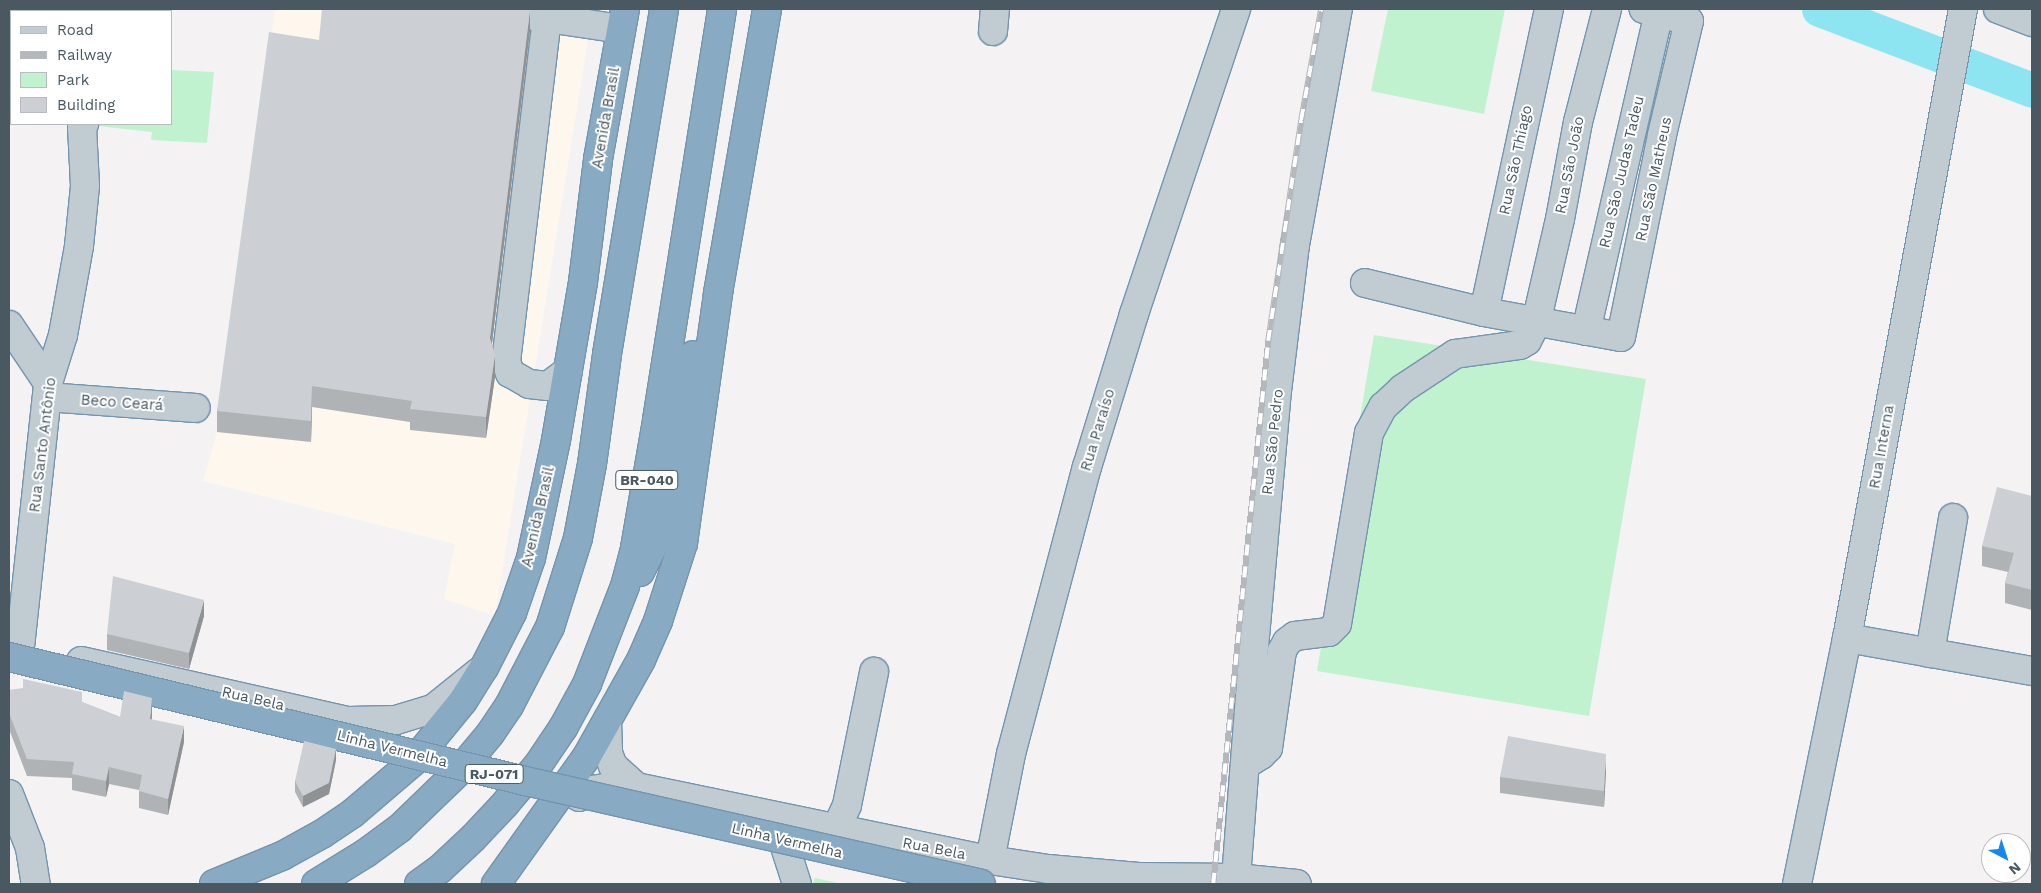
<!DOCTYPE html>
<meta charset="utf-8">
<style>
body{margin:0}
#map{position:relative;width:2041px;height:893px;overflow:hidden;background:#f4f2f2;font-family:"Work Sans",sans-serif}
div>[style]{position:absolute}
.commercial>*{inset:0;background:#fdf7ed}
.green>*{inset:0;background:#c0f2cf}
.river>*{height:35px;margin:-17.5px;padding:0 17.5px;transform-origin:17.5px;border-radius:17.5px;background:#8ce5f0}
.roads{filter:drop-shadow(1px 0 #7395ae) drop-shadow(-1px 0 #7395ae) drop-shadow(0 1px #7395ae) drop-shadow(0 -1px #7395ae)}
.minor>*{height:28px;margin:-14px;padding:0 14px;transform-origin:14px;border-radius:14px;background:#c0cbd2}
.highway>*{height:28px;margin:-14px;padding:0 14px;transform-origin:14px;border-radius:14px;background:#88aac2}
.rail>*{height:5.5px;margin-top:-2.75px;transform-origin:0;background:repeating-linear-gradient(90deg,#fff 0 11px,#b4b8bc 0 22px);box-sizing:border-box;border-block:1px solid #b4b8bc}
.bridges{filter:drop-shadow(1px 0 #7395ae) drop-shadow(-1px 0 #7395ae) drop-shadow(0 1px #7395ae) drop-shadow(0 -1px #7395ae)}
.highway-bridge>*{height:28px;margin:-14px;padding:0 14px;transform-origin:14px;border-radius:14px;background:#88aac2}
.wall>*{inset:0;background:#afb3b6}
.shaded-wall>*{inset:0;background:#8f9294}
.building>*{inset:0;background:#ccd0d4}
span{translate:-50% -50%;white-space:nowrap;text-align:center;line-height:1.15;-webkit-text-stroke:4px #fff;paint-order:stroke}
.shield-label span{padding:1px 4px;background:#fff;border:1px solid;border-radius:4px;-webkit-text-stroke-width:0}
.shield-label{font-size:14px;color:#495861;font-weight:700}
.street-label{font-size:15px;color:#495861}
.frame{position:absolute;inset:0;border:10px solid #495861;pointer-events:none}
.legend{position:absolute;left:10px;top:10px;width:162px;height:115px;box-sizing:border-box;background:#fff;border:1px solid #b6bcc0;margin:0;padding:6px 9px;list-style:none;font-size:15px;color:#495861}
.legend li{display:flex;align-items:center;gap:10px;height:25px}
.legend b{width:25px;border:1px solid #b6bcc0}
.north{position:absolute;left:1981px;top:833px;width:50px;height:50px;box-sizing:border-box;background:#fff;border:1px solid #b6bcc0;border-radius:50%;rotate:140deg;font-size:14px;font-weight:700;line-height:20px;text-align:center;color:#495861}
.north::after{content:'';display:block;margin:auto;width:18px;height:22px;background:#1388ee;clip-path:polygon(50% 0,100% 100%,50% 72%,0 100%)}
</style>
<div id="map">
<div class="commercial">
<div style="clip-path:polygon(275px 9px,593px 9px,495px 616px,444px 599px,455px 544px,203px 481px,217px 432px)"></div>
</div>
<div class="green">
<div style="clip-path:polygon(1388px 9px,1505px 9px,1484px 114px,1371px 91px)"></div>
<div style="clip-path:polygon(171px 70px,214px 72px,207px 143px,151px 140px,152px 132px,98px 126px,98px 124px,171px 124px)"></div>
<div style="clip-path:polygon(1374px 335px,1646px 379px,1589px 716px,1317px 671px)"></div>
<div style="clip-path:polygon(815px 878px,842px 884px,813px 884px)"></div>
</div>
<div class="river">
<div style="left:1819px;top:9px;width:228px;rotate:20.8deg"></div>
</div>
<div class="roads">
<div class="minor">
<div style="left:487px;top:9px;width:135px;rotate:8.5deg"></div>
<div style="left:1998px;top:9px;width:36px;rotate:21deg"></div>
<div style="left:547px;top:18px;width:345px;rotate:96.8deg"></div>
<div style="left:506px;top:361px;width:13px;rotate:72deg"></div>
<div style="left:510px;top:373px;width:22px;rotate:30deg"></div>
<div style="left:529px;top:384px;width:19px;rotate:6deg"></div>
<div style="left:548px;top:386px;width:25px;rotate:-37deg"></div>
<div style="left:993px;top:31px;width:22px;rotate:-85deg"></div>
<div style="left:1365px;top:283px;width:122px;rotate:13.7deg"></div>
<div style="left:1484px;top:312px;width:139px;rotate:10.3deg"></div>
<div style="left:1621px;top:337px;width:206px;rotate:-78.5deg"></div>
<div style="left:1662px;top:135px;width:117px;rotate:-76.7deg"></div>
<div style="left:1689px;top:21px;width:47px;rotate:-165.1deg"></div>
<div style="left:1484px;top:312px;width:310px;rotate:-77.9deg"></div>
<div style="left:9px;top:325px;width:70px;rotate:56.1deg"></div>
<div style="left:1586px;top:331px;width:326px;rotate:-77.1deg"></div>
<div style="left:47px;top:397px;width:149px;rotate:4.2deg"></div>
<div style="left:1847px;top:638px;width:188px;rotate:10.1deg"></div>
<div style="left:20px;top:647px;width:265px;rotate:-83.9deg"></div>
<div style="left:48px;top:383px;width:50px;rotate:-72.6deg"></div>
<div style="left:63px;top:335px;width:90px;rotate:-79.8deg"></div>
<div style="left:79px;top:246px;width:60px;rotate:-84.3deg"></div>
<div style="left:85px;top:186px;width:59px;rotate:-92.9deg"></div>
<div style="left:82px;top:127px;width:4px;rotate:-56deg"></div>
<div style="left:1930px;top:653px;width:137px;rotate:-80.3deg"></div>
<div style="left:81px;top:661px;width:274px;rotate:12.7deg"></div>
<div style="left:348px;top:721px;width:48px;rotate:-1.2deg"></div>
<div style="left:396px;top:720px;width:39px;rotate:-17deg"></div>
<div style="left:433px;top:709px;width:59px;rotate:-38.8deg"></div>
<div style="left:607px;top:721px;width:32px;rotate:88deg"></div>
<div style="left:608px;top:753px;width:14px;rotate:69deg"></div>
<div style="left:613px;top:766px;width:31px;rotate:42deg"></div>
<div style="left:1245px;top:765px;width:19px;rotate:-32deg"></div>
<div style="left:1261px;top:755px;width:10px;rotate:-45deg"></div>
<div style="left:1268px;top:748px;width:98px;rotate:-81.8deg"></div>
<div style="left:1282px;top:651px;width:10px;rotate:-61deg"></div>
<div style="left:1287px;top:642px;width:10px;rotate:-37deg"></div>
<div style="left:1295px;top:636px;width:34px;rotate:-7deg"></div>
<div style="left:1329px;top:632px;width:11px;rotate:-45deg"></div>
<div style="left:1337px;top:624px;width:194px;rotate:-80.5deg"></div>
<div style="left:1369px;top:433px;width:30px;rotate:-62deg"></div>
<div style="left:1383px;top:407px;width:26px;rotate:-43deg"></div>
<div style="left:1402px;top:389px;width:64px;rotate:-33.4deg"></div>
<div style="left:1455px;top:354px;width:66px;rotate:-7.9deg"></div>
<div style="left:1520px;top:345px;width:8px;rotate:-30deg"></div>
<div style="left:1527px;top:341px;width:20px;rotate:-63deg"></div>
<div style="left:1536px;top:323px;width:107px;rotate:-77deg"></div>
<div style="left:1560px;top:219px;width:99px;rotate:-79.5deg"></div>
<div style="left:1578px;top:122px;width:117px;rotate:-75.6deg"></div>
<div style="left:9px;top:794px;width:58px;rotate:68.7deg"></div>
<div style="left:30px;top:848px;width:36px;rotate:81deg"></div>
<div style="left:579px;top:797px;width:16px;rotate:-27deg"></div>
<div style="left:593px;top:790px;width:17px;rotate:-10deg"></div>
<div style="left:610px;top:787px;width:26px"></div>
<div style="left:636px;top:787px;width:361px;rotate:11.7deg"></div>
<div style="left:990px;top:860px;width:59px;rotate:8.8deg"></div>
<div style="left:1048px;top:869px;width:91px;rotate:5deg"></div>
<div style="left:1139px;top:877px;width:97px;rotate:0.6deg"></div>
<div style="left:1236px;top:878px;width:61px;rotate:5.6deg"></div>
<div style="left:776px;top:819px;width:68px;rotate:72.1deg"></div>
<div style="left:836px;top:829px;width:26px;rotate:-65deg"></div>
<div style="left:847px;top:805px;width:136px;rotate:-78.5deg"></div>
<div style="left:990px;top:860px;width:108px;rotate:-78.8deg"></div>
<div style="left:1011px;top:754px;width:297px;rotate:-75.2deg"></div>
<div style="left:1087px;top:467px;width:160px;rotate:-72.9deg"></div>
<div style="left:1134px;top:314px;width:322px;rotate:-71.5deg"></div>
<div style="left:1236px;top:878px;width:220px;rotate:-85.6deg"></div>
<div style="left:1253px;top:659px;width:269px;rotate:-84.9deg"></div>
<div style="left:1277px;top:391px;width:147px;rotate:-83deg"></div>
<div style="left:1295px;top:245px;width:240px;rotate:-79.7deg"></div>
<div style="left:1797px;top:884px;width:251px;rotate:-78.5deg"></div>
<div style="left:1847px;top:638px;width:640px;rotate:-79.55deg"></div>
</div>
<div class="highway">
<div style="left:640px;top:572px;width:40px;rotate:-63.4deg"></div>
<div style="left:658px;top:536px;width:184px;rotate:-79.1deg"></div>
<div style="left:214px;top:884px;width:74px;rotate:-22.4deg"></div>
<div style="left:282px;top:856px;width:46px;rotate:-28.8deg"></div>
<div style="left:322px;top:834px;width:37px;rotate:-34deg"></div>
<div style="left:353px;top:813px;width:80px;rotate:-40.4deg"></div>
<div style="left:414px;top:761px;width:77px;rotate:-50.8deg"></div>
<div style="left:463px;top:701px;width:39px;rotate:-58deg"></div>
<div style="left:484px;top:668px;width:62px;rotate:-63deg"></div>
<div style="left:512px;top:613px;width:58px;rotate:-70.9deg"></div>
<div style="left:531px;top:558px;width:121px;rotate:-78deg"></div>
<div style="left:556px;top:440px;width:160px;rotate:-80.3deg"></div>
<div style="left:583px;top:282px;width:124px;rotate:-83deg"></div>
<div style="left:598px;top:159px;width:152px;rotate:-79.8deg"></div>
<div style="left:316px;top:884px;width:59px;rotate:-31.8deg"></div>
<div style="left:366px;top:853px;width:42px;rotate:-36.3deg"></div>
<div style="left:400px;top:828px;width:83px;rotate:-44deg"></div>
<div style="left:460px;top:770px;width:47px;rotate:-50.2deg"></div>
<div style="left:490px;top:734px;width:34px;rotate:-56deg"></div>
<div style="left:509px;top:706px;width:89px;rotate:-62.6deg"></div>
<div style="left:550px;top:627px;width:93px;rotate:-72.5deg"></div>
<div style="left:578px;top:538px;width:75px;rotate:-79.3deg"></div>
<div style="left:592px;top:464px;width:111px;rotate:-82.2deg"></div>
<div style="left:607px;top:354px;width:350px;rotate:-80.6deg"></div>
<div style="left:419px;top:884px;width:26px;rotate:-36deg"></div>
<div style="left:440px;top:869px;width:45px;rotate:-43.2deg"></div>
<div style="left:473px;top:838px;width:47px;rotate:-46.7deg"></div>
<div style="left:505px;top:804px;width:51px;rotate:-49.8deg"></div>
<div style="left:538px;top:765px;width:45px;rotate:-56deg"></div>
<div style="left:563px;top:728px;width:50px;rotate:-61.4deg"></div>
<div style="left:587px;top:684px;width:105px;rotate:-68.8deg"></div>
<div style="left:625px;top:586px;width:39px;rotate:-75deg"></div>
<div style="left:635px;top:548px;width:130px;rotate:-80.2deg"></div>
<div style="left:657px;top:420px;width:416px;rotate:-81deg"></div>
<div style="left:496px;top:884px;width:155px;rotate:-54.5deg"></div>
<div style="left:586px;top:758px;width:112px;rotate:-60.7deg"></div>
<div style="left:641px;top:660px;width:43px;rotate:-66.4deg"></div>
<div style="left:658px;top:621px;width:82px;rotate:-72.2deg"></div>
<div style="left:683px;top:543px;width:252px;rotate:-82deg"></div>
<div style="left:718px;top:293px;width:288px;rotate:-80.2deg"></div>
</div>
</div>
<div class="rail">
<div style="left:1213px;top:884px;width:546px;rotate:-84.22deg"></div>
<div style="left:1268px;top:341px;width:223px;rotate:-81.5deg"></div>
<div style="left:1301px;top:120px;width:113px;rotate:-79.8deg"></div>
</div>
<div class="bridges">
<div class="highway-bridge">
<div style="left:9px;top:657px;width:531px;rotate:13.51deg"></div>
<div style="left:525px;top:781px;width:467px;rotate:12.7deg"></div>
</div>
</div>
<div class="wall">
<div style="clip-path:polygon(530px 31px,492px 345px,495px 377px,486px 438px,410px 430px,410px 422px,312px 407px,311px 442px,217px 432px,217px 411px,319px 40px)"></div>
<div style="clip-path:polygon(2032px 496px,2032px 610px,2005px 603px,2005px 583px,2008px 572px,1982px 566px,1982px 546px)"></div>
<div style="clip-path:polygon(204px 616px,189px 669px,107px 650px,107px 634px)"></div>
<div style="clip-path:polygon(9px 690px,82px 702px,120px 717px,152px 714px,152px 720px,184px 742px,168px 815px,139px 808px,139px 790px,109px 784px,106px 797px,72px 790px,72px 778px,27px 776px,9px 729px)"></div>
<div style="clip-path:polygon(336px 760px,329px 794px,303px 807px,295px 792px,295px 781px)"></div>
<div style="clip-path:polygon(1606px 771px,1604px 807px,1500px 793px,1500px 777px)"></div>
</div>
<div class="shaded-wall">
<div style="clip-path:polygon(530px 10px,530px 31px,490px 359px,490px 338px)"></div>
<div style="clip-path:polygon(495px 355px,495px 377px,486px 438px,486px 417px)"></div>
<div style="clip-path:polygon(312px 386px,312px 407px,311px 442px,311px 421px)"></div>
<div style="clip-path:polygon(204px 600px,204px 616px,189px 669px,189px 653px)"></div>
<div style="clip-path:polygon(152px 698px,152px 714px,150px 736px,150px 719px)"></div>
<div style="clip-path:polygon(184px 726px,184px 742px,168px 815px,168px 799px)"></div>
<div style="clip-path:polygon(336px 749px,336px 760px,329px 794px,303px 807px,303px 796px)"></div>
<div style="clip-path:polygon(1606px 754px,1606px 771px,1604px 807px,1604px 791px)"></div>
<div style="clip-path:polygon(109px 767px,109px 784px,106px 797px,106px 781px)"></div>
</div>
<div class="building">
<div style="clip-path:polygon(322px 9px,521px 9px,530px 10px,490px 338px,495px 355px,486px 417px,410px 409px,412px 401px,312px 386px,311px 421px,217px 411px,269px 32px,319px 40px)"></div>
<div style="clip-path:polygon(1997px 487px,2032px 496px,2032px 590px,2005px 583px,2014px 553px,1982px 546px)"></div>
<div style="clip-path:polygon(113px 576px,204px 600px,189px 653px,107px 634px)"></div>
<div style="clip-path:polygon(23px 679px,82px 692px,82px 702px,120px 717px,124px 691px,152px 698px,150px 719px,184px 726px,168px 799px,139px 791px,142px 775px,109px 767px,106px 781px,72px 774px,74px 762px,27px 759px,9px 713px,9px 690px,23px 688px)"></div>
<div style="clip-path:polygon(1508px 736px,1606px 754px,1604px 791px,1500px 777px)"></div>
<div style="clip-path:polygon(304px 741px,336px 749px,329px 783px,303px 796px,295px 781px)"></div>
</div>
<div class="shield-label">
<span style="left:647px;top:480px">BR-040</span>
<span style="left:494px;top:774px">RJ-071</span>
</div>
<div class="street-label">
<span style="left:606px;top:118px;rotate:-80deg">Avenida Brasil</span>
<span style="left:1516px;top:160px;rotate:-78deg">Rua São Thiago</span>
<span style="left:1570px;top:165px;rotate:-79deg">Rua São João</span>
<span style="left:1622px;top:172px;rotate:-77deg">Rua São Judas Tadeu</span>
<span style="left:1654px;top:179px;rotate:-78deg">Rua São Matheus</span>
<span style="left:122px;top:403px;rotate:4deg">Beco Ceará</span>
<span style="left:1098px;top:430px;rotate:-73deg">Rua Paraíso</span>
<span style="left:1273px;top:442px;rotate:-84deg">Rua São Pedro</span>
<span style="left:43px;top:445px;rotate:-83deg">Rua Santo Antônio</span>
<span style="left:1882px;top:447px;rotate:-80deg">Rua Interna</span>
<span style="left:538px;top:517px;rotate:-77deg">Avenida Brasil</span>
<span style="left:253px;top:699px;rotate:13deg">Rua Bela</span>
<span style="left:392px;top:749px;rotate:14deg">Linha Vermelha</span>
<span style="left:787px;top:841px;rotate:13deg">Linha Vermelha</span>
<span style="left:934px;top:849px;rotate:11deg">Rua Bela</span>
</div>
<div class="frame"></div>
<ul class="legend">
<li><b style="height:6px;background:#c0cbd2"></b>Road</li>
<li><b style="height:6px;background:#b4b8bc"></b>Railway</li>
<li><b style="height:14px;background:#c0f2cf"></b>Park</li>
<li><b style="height:14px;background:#ccd0d4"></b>Building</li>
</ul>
<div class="north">N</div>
</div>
